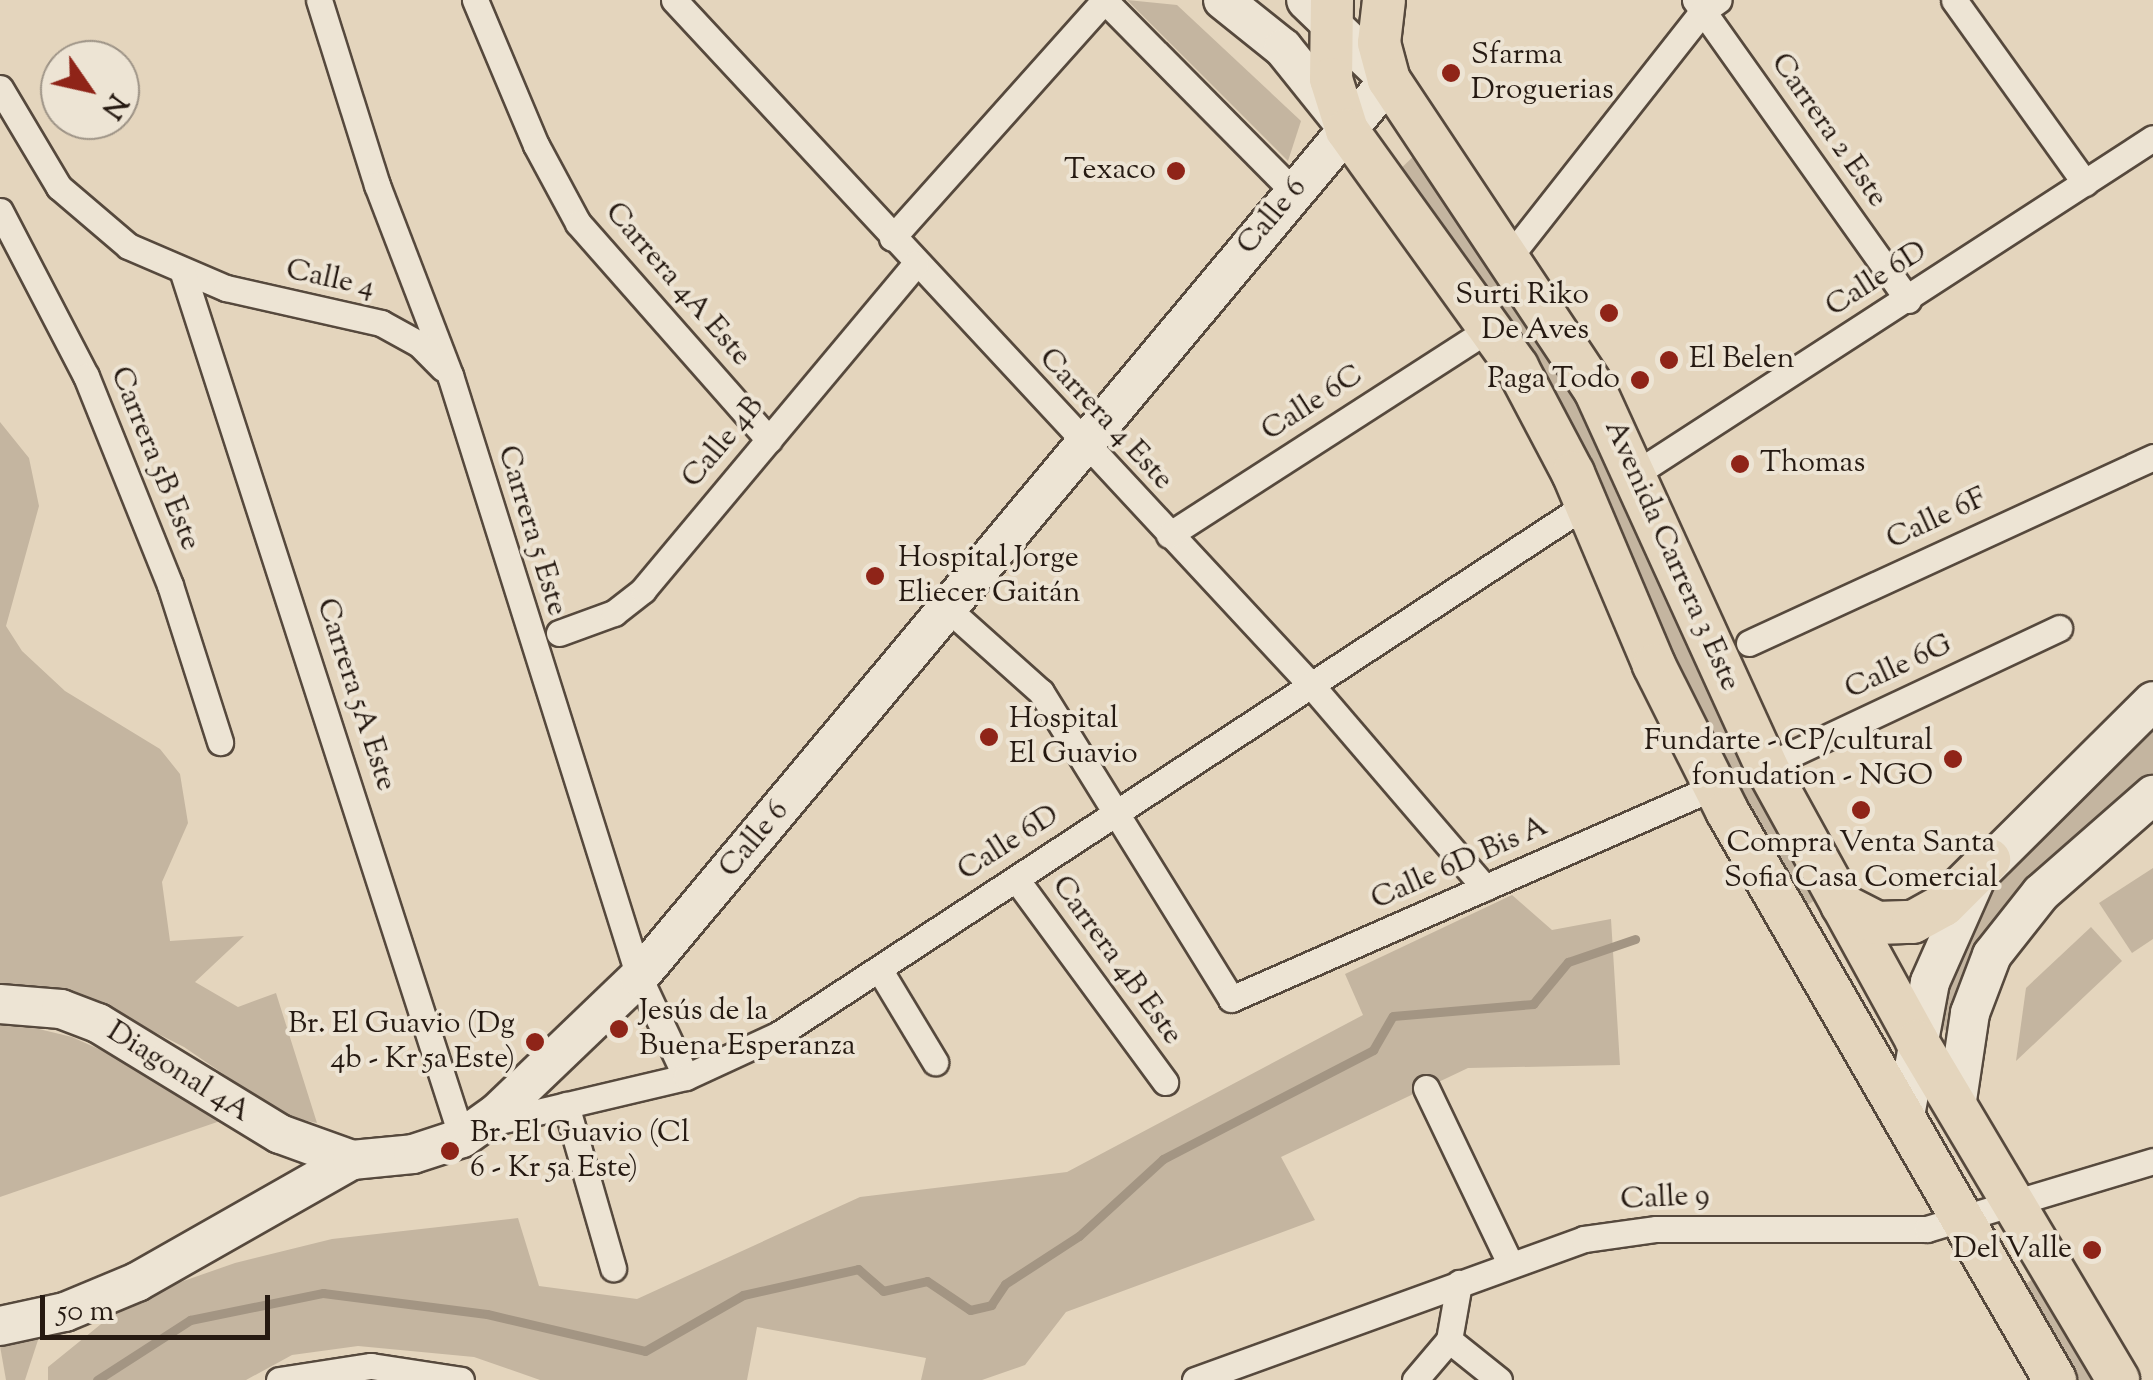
<!DOCTYPE html>
<meta charset="utf-8">
<style>
body{margin:0}
#map{position:relative;width:2153px;height:1380px;overflow:hidden;background:#e4d5bd;font-family:"Sorts Mill Goudy",serif}
div>[style]{position:absolute}
.green>*{inset:0;background:#c4b5a0}
.stream>*{height:9px;margin:-4.5px;padding:0 4.5px;transform-origin:4.5px;border-radius:4.5px;background:#a39583}
.roads{filter:drop-shadow(2px 0 #56493d) drop-shadow(-2px 0 #56493d) drop-shadow(0 2px #56493d) drop-shadow(0 -2px #56493d)}
.street>*{height:25px;margin:-12.5px;padding:0 12.5px;transform-origin:12.5px;border-radius:12.5px;background:#ede4d4}
.secondary>*{height:38px;margin:-19px;padding:0 19px;transform-origin:19px;border-radius:19px;background:#ede4d4}
.primary>*{height:42px;margin:-21px;padding:0 21px;transform-origin:21px;border-radius:21px;background:#e4d5bd}
.dots>*{width:28px;height:28px;translate:-50% -50%;box-sizing:border-box;border:5px solid #ede4d4;border-radius:50%}
span{translate:-50% -50%;white-space:nowrap;text-align:center;line-height:1.15;-webkit-text-stroke:8px #ede4d4;paint-order:stroke}
.poi-label{font-size:30px;color:#261a12}
.left{translate:0 -50%;text-align:left}
.right{translate:-100% -50%;text-align:right}
.street-label{font-size:30px;color:#261a12}
.north{position:absolute;left:40px;top:40px;width:100px;height:100px;box-sizing:border-box;background:#ede4d4;border:2px solid #9d9386;border-radius:50%;rotate:124deg;font-size:28px;font-weight:700;line-height:40px;text-align:center;color:#261a12}
.north::after{content:'';display:block;margin:auto;width:35px;height:45px;background:#8f2418;clip-path:polygon(50% 0,100% 100%,50% 72%,0 100%)}
.scale{position:absolute;left:40px;top:1295px;width:230px;height:45px;box-sizing:border-box;border:5px solid #261a12;border-top:0;padding-left:12px;font-size:30px;line-height:35px;white-space:nowrap;color:#261a12;-webkit-text-stroke:8px #ede4d4;paint-order:stroke}
</style>
<div id="map">
<div class="green">
<div style="clip-path:polygon(1127px 0,1177px 5px,1301px 121px,1288px 161px)"></div>
<div style="clip-path:polygon(1415px 155px,1565px 374px,1818px 898px,1803px 908px,1397px 172px)"></div>
<div style="clip-path:polygon(0 422px,29px 458px,39px 506px,6px 626px,22px 651px,65px 691px,160px 749px,180px 774px,188px 823px,162px 882px,170px 941px,244px 936px,195px 982px,238px 1007px,276px 993px,317px 1123px,285px 1116px,184px 1047px,89px 999px,0 990px)"></div>
<div style="clip-path:polygon(2153px 724px,2153px 780px,2107px 814px,1956px 1037px,1936px 1025px,1984px 892px)"></div>
<div style="clip-path:polygon(2153px 868px,2153px 939px,2132px 953px,2099px 903px)"></div>
<div style="clip-path:polygon(1512px 895px,1552px 930px,1611px 919px,1620px 1065px,1468px 1068px,1281px 1157px,1315px 1220px,1066px 1312px,1025px 1365px,982px 1380px,921px 1380px,926px 1358px,757px 1327px,747px 1380px,540px 1380px,474px 1357px,358px 1346px,292px 1355px,246px 1380px,48px 1380px,48px 1367px,132px 1299px,235px 1263px,332px 1239px,518px 1218px,539px 1286px,637px 1299px,860px 1197px,1067px 1172px,1363px 1015px,1345px 974px)"></div>
<div style="clip-path:polygon(2091px 927px,2122px 961px,2016px 1061px,2026px 988px)"></div>
<div style="clip-path:polygon(10px 1022px,72px 1037px,150px 1072px,223px 1120px,0 1197px,0 1023px)"></div>
<div style="clip-path:polygon(2035px 1278px,2097px 1380px,2070px 1380px,2015px 1290px)"></div>
<div style="clip-path:polygon(39px 1337px,25px 1380px,6px 1380px,0 1346px)"></div>
</div>
<div class="stream">
<div style="left:97px;top:1380px;width:111px;rotate:-32.8deg"></div>
<div style="left:190px;top:1320px;width:136px;rotate:-11.5deg"></div>
<div style="left:323px;top:1293px;width:165px;rotate:7.3deg"></div>
<div style="left:487px;top:1314px;width:162px;rotate:13.2deg"></div>
<div style="left:645px;top:1351px;width:113px;rotate:-29.7deg"></div>
<div style="left:743px;top:1295px;width:118px;rotate:-12.7deg"></div>
<div style="left:858px;top:1269px;width:33px;rotate:41deg"></div>
<div style="left:883px;top:1291px;width:45px;rotate:-12.8deg"></div>
<div style="left:927px;top:1281px;width:52px;rotate:34deg"></div>
<div style="left:970px;top:1310px;width:22px;rotate:-13deg"></div>
<div style="left:991px;top:1305px;width:25px;rotate:-56deg"></div>
<div style="left:1005px;top:1284px;width:88px;rotate:-33deg"></div>
<div style="left:1079px;top:1236px;width:114px;rotate:-42.5deg"></div>
<div style="left:1163px;top:1159px;width:237px;rotate:-27.4deg"></div>
<div style="left:1373px;top:1050px;width:39px;rotate:-60deg"></div>
<div style="left:1393px;top:1016px;width:141px;rotate:-4.9deg"></div>
<div style="left:1533px;top:1004px;width:55px;rotate:-50.2deg"></div>
<div style="left:1568px;top:962px;width:71px;rotate:-18.9deg"></div>
</div>
<div class="roads">
<div class="street">
<div style="left:319px;top:0;width:194px;rotate:72.6deg"></div>
<div style="left:377px;top:185px;width:204px;rotate:69deg"></div>
<div style="left:450px;top:375px;width:631px;rotate:72.57deg"></div>
<div style="left:639px;top:977px;width:110px;rotate:64.8deg"></div>
<div style="left:475px;top:0;width:157px;rotate:67.2deg"></div>
<div style="left:536px;top:145px;width:89px;rotate:61.7deg"></div>
<div style="left:578px;top:223px;width:289px;rotate:48.6deg"></div>
<div style="left:674px;top:0;width:935px;rotate:47.08deg"></div>
<div style="left:1311px;top:685px;width:267px;rotate:49.4deg"></div>
<div style="left:1104px;top:0;width:270px;rotate:45.3deg"></div>
<div style="left:1695px;top:0;width:368px;rotate:54.6deg"></div>
<div style="left:1954px;top:0;width:225px;rotate:54.4deg"></div>
<div style="left:0;top:88px;width:115px;rotate:59.2deg"></div>
<div style="left:59px;top:187px;width:91px;rotate:40.5deg"></div>
<div style="left:128px;top:246px;width:107px;rotate:23.2deg"></div>
<div style="left:226px;top:288px;width:159px;rotate:12.7deg"></div>
<div style="left:381px;top:323px;width:43px;rotate:28.9deg"></div>
<div style="left:419px;top:344px;width:34px;rotate:45deg"></div>
<div style="left:0;top:211px;width:186px;rotate:62.5deg"></div>
<div style="left:86px;top:376px;width:225px;rotate:68.1deg"></div>
<div style="left:170px;top:585px;width:165px;rotate:72.3deg"></div>
<div style="left:892px;top:238px;width:318px;rotate:-48.2deg"></div>
<div style="left:1510px;top:256px;width:312px;rotate:-51.8deg"></div>
<div style="left:1703px;top:11px;width:19px;rotate:-35deg"></div>
<div style="left:183px;top:273px;width:909px;rotate:72.12deg"></div>
<div style="left:1635px;top:474px;width:617px;rotate:-32.97deg"></div>
<div style="left:1169px;top:535px;width:384px;rotate:-32.8deg"></div>
<div style="left:947px;top:608px;width:126px;rotate:41.8deg"></div>
<div style="left:1041px;top:692px;width:361px;rotate:58.2deg"></div>
<div style="left:1231px;top:999px;width:527px;rotate:-23.7deg"></div>
<div style="left:559px;top:633px;width:59px;rotate:-20deg"></div>
<div style="left:614px;top:613px;width:37px;rotate:-38deg"></div>
<div style="left:643px;top:590px;width:425px;rotate:-50.1deg"></div>
<div style="left:1749px;top:643px;width:445px;rotate:-24.7deg"></div>
<div style="left:1766px;top:766px;width:324px;rotate:-25.2deg"></div>
<div style="left:1016px;top:879px;width:252px;rotate:53.7deg"></div>
<div style="left:879px;top:969px;width:109px;rotate:58.9deg"></div>
<div style="left:1426px;top:1088px;width:192px;rotate:64.4deg"></div>
<div style="left:566px;top:1105px;width:170px;rotate:73.9deg"></div>
<div style="left:491px;top:1123px;width:200px;rotate:-13.3deg"></div>
<div style="left:686px;top:1077px;width:102px;rotate:-24.8deg"></div>
<div style="left:779px;top:1034px;width:966px;rotate:-33.26deg"></div>
<div style="left:1449px;top:1340px;width:64px;rotate:38.7deg"></div>
<div style="left:279px;top:1380px;width:93px;rotate:-8.7deg"></div>
<div style="left:371px;top:1366px;width:91px;rotate:8.8deg"></div>
<div style="left:1195px;top:1380px;width:414px;rotate:-19.9deg"></div>
<div style="left:1584px;top:1239px;width:73px;rotate:-7.9deg"></div>
<div style="left:1656px;top:1229px;width:271px"></div>
<div style="left:1927px;top:1229px;width:236px;rotate:-16.7deg"></div>
<div style="left:1415px;top:1380px;width:52px;rotate:-49.6deg"></div>
<div style="left:1449px;top:1340px;width:58px;rotate:-80deg"></div>
</div>
<div class="secondary">
<div style="left:1223px;top:0;width:77px;rotate:38.7deg"></div>
<div style="left:1283px;top:48px;width:91px;rotate:51.2deg"></div>
<div style="left:0;top:1004px;width:61px;rotate:4.7deg"></div>
<div style="left:61px;top:1009px;width:40px;rotate:21deg"></div>
<div style="left:98px;top:1023px;width:213px;rotate:31.4deg"></div>
<div style="left:280px;top:1134px;width:77px;rotate:19.9deg"></div>
<div style="left:1956px;top:1107px;width:95px;rotate:-81.5deg"></div>
<div style="left:1970px;top:1013px;width:62px;rotate:-69.2deg"></div>
<div style="left:1992px;top:955px;width:79px;rotate:-51.7deg"></div>
<div style="left:2041px;top:893px;width:149px;rotate:-41.2deg"></div>
<div style="left:1904px;top:1121px;width:141px;rotate:-79.4deg"></div>
<div style="left:1930px;top:982px;width:116px;rotate:-66.1deg"></div>
<div style="left:1977px;top:876px;width:248px;rotate:-44.8deg"></div>
<div style="left:0;top:1326px;width:66px;rotate:-12.2deg"></div>
<div style="left:65px;top:1312px;width:78px;rotate:-22.6deg"></div>
<div style="left:137px;top:1282px;width:247px;rotate:-29.6deg"></div>
<div style="left:352px;top:1160px;width:61px;rotate:-5.6deg"></div>
<div style="left:413px;top:1154px;width:52px;rotate:-18.1deg"></div>
<div style="left:462px;top:1138px;width:43px;rotate:-35.5deg"></div>
<div style="left:497px;top:1113px;width:197px;rotate:-43.8deg"></div>
<div style="left:639px;top:977px;width:1169px;rotate:-50.1deg"></div>
<div style="left:1389px;top:80px;width:115px;rotate:-136.1deg"></div>
</div>
<div class="primary">
<div style="left:1332px;top:0;width:79px;rotate:90.7deg"></div>
<div style="left:1331px;top:79px;width:53px;rotate:72.6deg"></div>
<div style="left:1347px;top:130px;width:292px;rotate:54.3deg"></div>
<div style="left:1517px;top:367px;width:120px;rotate:62.2deg"></div>
<div style="left:1573px;top:473px;width:208px;rotate:67.1deg"></div>
<div style="left:1654px;top:665px;width:163px;rotate:63.4deg"></div>
<div style="left:1727px;top:811px;width:657px;rotate:60.04deg"></div>
<div style="left:1384px;top:0;width:43px;rotate:96.6deg"></div>
<div style="left:1379px;top:43px;width:38px;rotate:75deg"></div>
<div style="left:1389px;top:80px;width:372px;rotate:56.4deg"></div>
<div style="left:1595px;top:390px;width:413px;rotate:65.5deg"></div>
<div style="left:1766px;top:766px;width:314px;rotate:61.2deg"></div>
<div style="left:1917px;top:1041px;width:394px;rotate:59.3deg"></div>
<div style="left:1842px;top:905px;width:39px;rotate:27deg"></div>
<div style="left:1877px;top:923px;width:36px;rotate:-2deg"></div>
<div style="left:1913px;top:922px;width:35px;rotate:-29deg"></div>
<div style="left:1944px;top:905px;width:64px;rotate:-45deg"></div>
</div>
</div>
<div class="dots">
<div style="left:1451px;top:73px;background:#8f2418"></div>
<div style="left:1176px;top:171px;background:#8f2418"></div>
<div style="left:1609px;top:313px;background:#8f2418"></div>
<div style="left:1669px;top:360px;background:#8f2418"></div>
<div style="left:1640px;top:380px;background:#8f2418"></div>
<div style="left:1740px;top:464px;background:#8f2418"></div>
<div style="left:875px;top:576px;background:#8f2418"></div>
<div style="left:989px;top:737px;background:#8f2418"></div>
<div style="left:1953px;top:759px;background:#8f2418"></div>
<div style="left:1861px;top:810px;background:#8f2418"></div>
<div style="left:619px;top:1029px;background:#8f2418"></div>
<div style="left:535px;top:1042px;background:#8f2418"></div>
<div style="left:450px;top:1151px;background:#8f2418"></div>
<div style="left:2092px;top:1250px;background:#8f2418"></div>
</div>
<div class="poi-label">
<span class="left" style="left:1471px;top:73px">Sfarma<br>Droguerias</span>
<span class="right" style="left:1156px;top:171px">Texaco</span>
<span class="right" style="left:1589px;top:313px">Surti Riko<br>De Aves</span>
<span class="left" style="left:1689px;top:360px">El Belen</span>
<span class="right" style="left:1620px;top:380px">Paga Todo</span>
<span class="left" style="left:1760px;top:464px">Thomas</span>
<span class="left" style="left:898px;top:576px">Hospital Jorge<br>Eliecer Gaitán</span>
<span class="left" style="left:1009px;top:737px">Hospital<br>El Guavio</span>
<span class="right" style="left:1933px;top:759px">Fundarte - CP/cultural<br>fonudation - NGO</span>
<span style="left:1861px;top:861px">Compra Venta Santa<br>Sofia Casa Comercial</span>
<span class="left" style="left:639px;top:1029px">Jesús de la<br>Buena Esperanza</span>
<span class="right" style="left:515px;top:1042px">Br. El Guavio (Dg<br>4b - Kr 5a Este)</span>
<span class="left" style="left:470px;top:1151px">Br. El Guavio (Cl<br>6 - Kr 5a Este)</span>
<span class="right" style="left:2072px;top:1250px">Del Valle</span>
</div>
<div class="street-label">
<span style="left:1828px;top:131px;rotate:55deg">Carrera 2 Este</span>
<span style="left:1273px;top:217px;rotate:-50deg">Calle 6</span>
<span style="left:330px;top:280px;rotate:12deg">Calle 4</span>
<span style="left:1877px;top:280px;rotate:-33deg">Calle 6D</span>
<span style="left:677px;top:285px;rotate:49deg">Carrera 4A Este</span>
<span style="left:1313px;top:404px;rotate:-33deg">Calle 6C</span>
<span style="left:1105px;top:420px;rotate:47deg">Carrera 4 Este</span>
<span style="left:724px;top:443px;rotate:-50deg">Calle 4B</span>
<span style="left:154px;top:459px;rotate:68deg">Carrera 5B Este</span>
<span style="left:1937px;top:520px;rotate:-25deg">Calle 6F</span>
<span style="left:531px;top:531px;rotate:73deg">Carrera 5 Este</span>
<span style="left:1671px;top:556px;rotate:66deg">Avenida Carrera 3 Este</span>
<span style="left:1899px;top:668px;rotate:-25deg">Calle 6G</span>
<span style="left:355px;top:695px;rotate:72deg">Carrera 5A Este</span>
<span style="left:755px;top:840px;rotate:-50deg">Calle 6</span>
<span style="left:1009px;top:844px;rotate:-33deg">Calle 6D</span>
<span style="left:1460px;top:864px;rotate:-24deg">Calle 6D Bis A</span>
<span style="left:1116px;top:961px;rotate:54deg">Carrera 4B Este</span>
<span style="left:178px;top:1073px;rotate:32deg">Diagonal 4A</span>
<span style="left:1665px;top:1199px;rotate:-3deg">Calle 9</span>
</div>
<div class="north">N</div>
<div class="scale">50 m</div>
</div>
